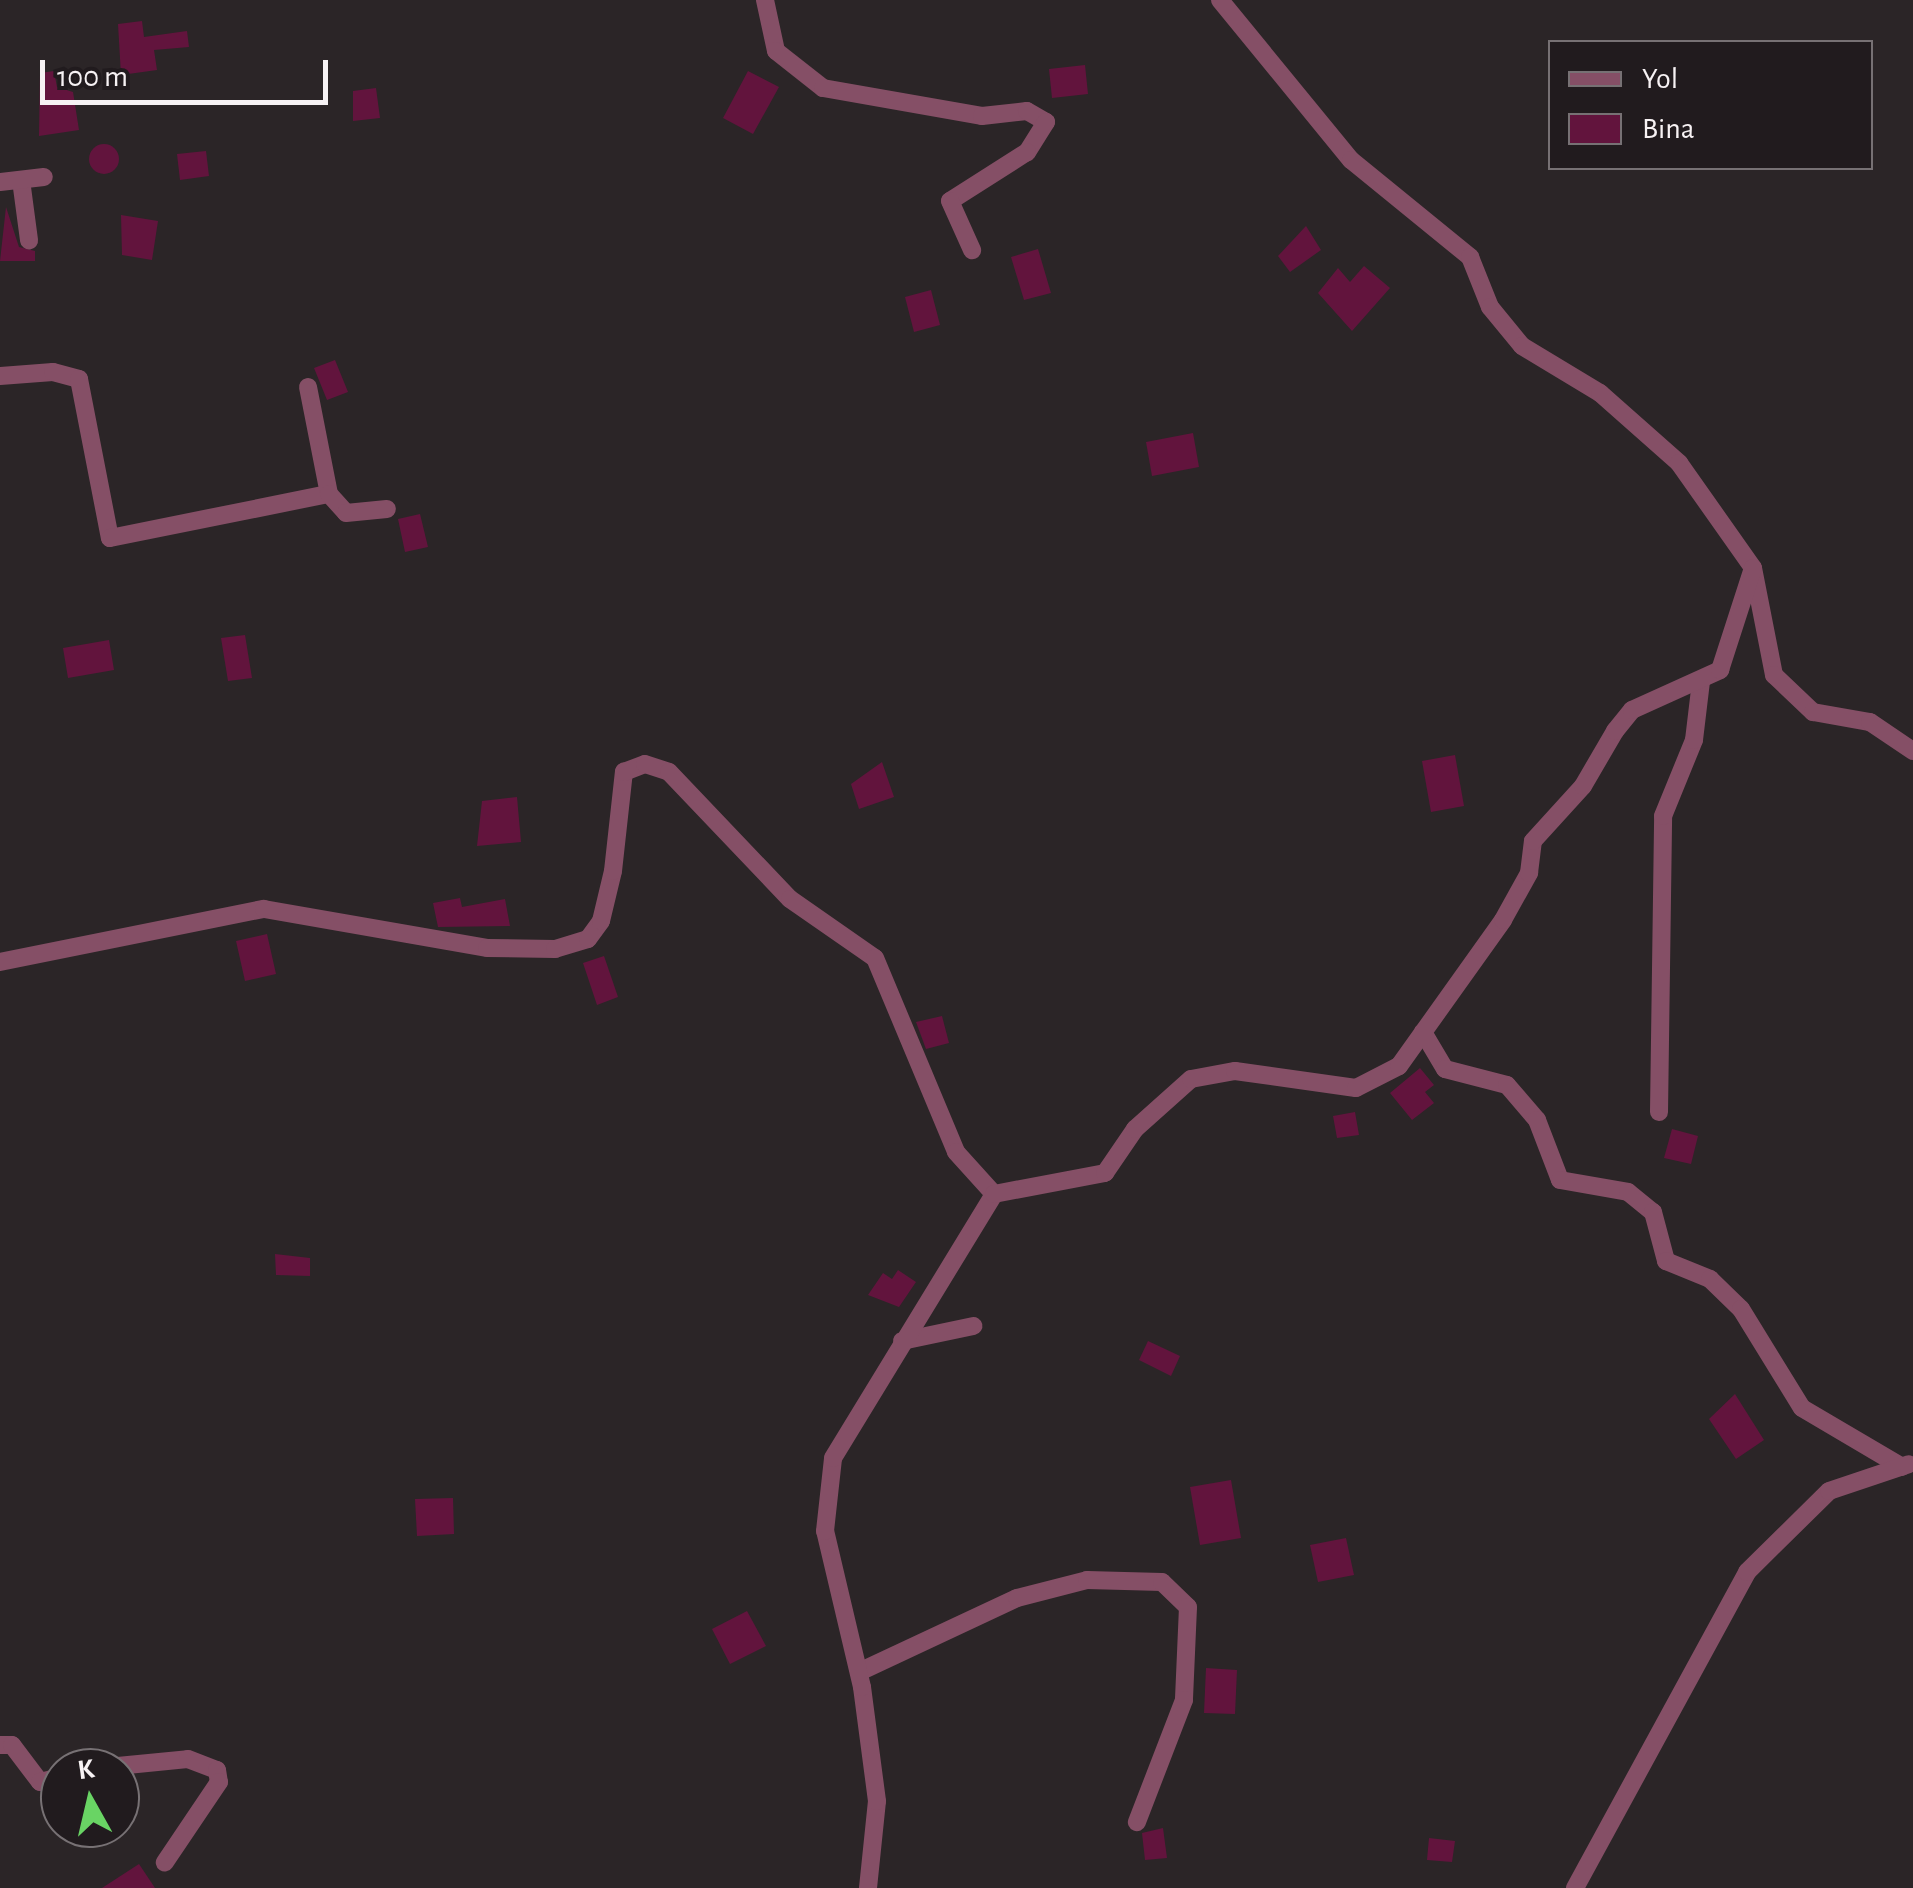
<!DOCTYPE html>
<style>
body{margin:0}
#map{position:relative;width:1913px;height:1888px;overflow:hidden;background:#2b2527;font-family:"Alegreya Sans",sans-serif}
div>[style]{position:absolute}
.building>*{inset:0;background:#62143d}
.round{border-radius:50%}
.street>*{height:18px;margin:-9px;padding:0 9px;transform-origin:9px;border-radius:9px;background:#854f66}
span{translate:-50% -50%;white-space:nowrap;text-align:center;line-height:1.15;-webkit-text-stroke:8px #211b1e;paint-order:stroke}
.legend{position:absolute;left:1548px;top:40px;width:325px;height:130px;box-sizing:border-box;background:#211b1e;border:2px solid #777174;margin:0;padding:12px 18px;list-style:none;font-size:30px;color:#f7f2f4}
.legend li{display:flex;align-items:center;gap:20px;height:50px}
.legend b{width:50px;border:2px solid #777174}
.north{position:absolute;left:40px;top:1748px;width:100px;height:100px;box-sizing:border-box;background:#211b1e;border:2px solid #777174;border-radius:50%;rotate:352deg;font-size:28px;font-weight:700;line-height:40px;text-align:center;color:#f7f2f4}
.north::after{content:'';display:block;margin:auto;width:35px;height:45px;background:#69d464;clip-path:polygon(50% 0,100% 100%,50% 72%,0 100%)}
.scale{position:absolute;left:40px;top:60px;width:288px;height:45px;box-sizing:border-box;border:5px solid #f7f2f4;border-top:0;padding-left:12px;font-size:30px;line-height:35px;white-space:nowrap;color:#f7f2f4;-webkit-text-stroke:8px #211b1e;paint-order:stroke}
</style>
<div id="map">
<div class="building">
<div style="clip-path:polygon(142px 21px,144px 37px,187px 31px,189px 47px,154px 50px,157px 70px,121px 75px,118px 24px)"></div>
<div style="clip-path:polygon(1085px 65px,1088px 94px,1052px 98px,1049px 69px)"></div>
<div style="clip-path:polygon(54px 71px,57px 87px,73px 92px,79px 130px,39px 136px,40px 73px)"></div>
<div style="clip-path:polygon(748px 71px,779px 87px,753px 134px,723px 118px)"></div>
<div style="clip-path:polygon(376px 88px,380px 118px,353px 121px,353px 91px)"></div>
<div class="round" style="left:89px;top:144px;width:30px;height:30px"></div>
<div style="clip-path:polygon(206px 151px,209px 176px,180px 180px,177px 154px)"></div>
<div style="clip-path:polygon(6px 207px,19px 247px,35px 251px,35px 261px,0 261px)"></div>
<div style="clip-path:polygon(121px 215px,158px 221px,152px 260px,122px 255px)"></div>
<div style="clip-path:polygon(1306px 226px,1321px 250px,1290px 272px,1278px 256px)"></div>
<div style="clip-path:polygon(1038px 249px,1051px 293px,1024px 300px,1011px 257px)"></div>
<div style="clip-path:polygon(1364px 266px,1390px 288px,1352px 331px,1318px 293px,1338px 268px,1350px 282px)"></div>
<div style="clip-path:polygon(931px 290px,940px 325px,914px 332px,905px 297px)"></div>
<div style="clip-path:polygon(335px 360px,348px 392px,327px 400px,314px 368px)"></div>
<div style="clip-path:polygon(1193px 433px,1199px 467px,1152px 476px,1146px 442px)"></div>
<div style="clip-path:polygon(420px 514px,428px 547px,405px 552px,398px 519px)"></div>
<div style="clip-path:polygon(245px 635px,252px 678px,228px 681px,221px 638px)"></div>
<div style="clip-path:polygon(109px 640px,114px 670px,68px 678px,63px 648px)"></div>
<div style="clip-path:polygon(1455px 755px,1464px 806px,1431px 812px,1422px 761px)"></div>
<div style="clip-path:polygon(882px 762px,894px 797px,859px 809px,851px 784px)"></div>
<div style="clip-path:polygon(517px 797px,521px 842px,477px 846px,482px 801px)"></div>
<div style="clip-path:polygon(460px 898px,462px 907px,505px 899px,510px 926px,438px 927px,433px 903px)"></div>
<div style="clip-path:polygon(267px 934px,276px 974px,245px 981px,236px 941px)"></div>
<div style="clip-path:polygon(604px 956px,618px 997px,597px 1005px,583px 963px)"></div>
<div style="clip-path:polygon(942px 1016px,949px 1043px,926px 1049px,916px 1022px)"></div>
<div style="clip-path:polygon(1420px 1068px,1434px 1085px,1425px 1092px,1434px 1103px,1412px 1120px,1390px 1093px)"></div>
<div style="clip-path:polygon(1355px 1112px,1359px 1135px,1337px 1138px,1333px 1116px)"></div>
<div style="clip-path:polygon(1672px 1129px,1698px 1136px,1691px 1164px,1664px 1158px)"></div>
<div style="clip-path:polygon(275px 1254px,310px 1258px,310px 1276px,276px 1275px)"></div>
<div style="clip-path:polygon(898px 1270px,916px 1282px,899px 1307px,868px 1295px,883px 1273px,892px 1279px)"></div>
<div style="clip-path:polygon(1148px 1341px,1180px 1356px,1171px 1376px,1139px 1360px)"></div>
<div style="clip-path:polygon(1735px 1394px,1764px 1440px,1736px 1459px,1709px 1419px)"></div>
<div style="clip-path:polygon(1231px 1480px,1241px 1538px,1200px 1545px,1190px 1487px)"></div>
<div style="clip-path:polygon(453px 1498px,454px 1534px,417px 1536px,415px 1499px)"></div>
<div style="clip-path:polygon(1346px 1538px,1354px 1575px,1318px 1582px,1310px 1545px)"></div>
<div style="clip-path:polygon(747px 1611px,766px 1646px,730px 1664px,712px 1629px)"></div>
<div style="clip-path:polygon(1206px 1668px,1237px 1670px,1235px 1714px,1204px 1713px)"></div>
<div style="clip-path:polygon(1163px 1828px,1167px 1858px,1145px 1860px,1142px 1833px)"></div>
<div style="clip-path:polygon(1429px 1838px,1455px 1841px,1452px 1862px,1427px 1860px)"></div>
<div style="clip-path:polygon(139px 1864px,155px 1888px,102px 1888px)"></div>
</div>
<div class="street">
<div style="left:765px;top:0;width:52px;rotate:77.8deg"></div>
<div style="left:776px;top:51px;width:60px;rotate:38.2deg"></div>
<div style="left:823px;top:88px;width:161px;rotate:10deg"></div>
<div style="left:982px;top:116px;width:45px;rotate:-6.3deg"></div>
<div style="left:1027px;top:111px;width:22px;rotate:30deg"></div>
<div style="left:1046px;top:122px;width:36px;rotate:122deg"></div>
<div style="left:1027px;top:152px;width:91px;rotate:147.5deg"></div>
<div style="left:950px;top:201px;width:54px;rotate:65.8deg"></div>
<div style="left:1220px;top:0;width:207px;rotate:50.7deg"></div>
<div style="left:1351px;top:160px;width:154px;rotate:39.2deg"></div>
<div style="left:1470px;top:257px;width:54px;rotate:68.2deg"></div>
<div style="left:1490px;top:307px;width:50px;rotate:50.6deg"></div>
<div style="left:1522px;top:346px;width:91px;rotate:31.1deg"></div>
<div style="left:1600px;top:393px;width:106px;rotate:41.5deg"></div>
<div style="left:1679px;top:463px;width:128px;rotate:54.8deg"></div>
<div style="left:1753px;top:568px;width:109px;rotate:78.9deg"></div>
<div style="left:1774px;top:675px;width:54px;rotate:43.5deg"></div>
<div style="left:1813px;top:712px;width:58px;rotate:10deg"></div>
<div style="left:1870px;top:722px;width:52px;rotate:34deg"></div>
<div style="left:21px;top:180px;width:61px;rotate:82.4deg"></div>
<div style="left:0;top:182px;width:44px;rotate:-6.5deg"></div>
<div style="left:0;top:376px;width:53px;rotate:-4.3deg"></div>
<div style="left:53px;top:372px;width:27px;rotate:15deg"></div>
<div style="left:79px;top:379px;width:162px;rotate:79deg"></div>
<div style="left:110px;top:538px;width:223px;rotate:-11.4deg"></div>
<div style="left:329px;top:494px;width:109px;rotate:-101.1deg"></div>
<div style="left:329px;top:494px;width:25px;rotate:48deg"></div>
<div style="left:346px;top:513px;width:41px;rotate:-5.6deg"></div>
<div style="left:0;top:962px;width:269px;rotate:-11.4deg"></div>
<div style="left:264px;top:909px;width:226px;rotate:9.9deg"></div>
<div style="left:487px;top:948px;width:68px;rotate:0.8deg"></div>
<div style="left:555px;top:949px;width:34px;rotate:-17deg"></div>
<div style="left:588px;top:939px;width:22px;rotate:-54deg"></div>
<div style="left:601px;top:921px;width:51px;rotate:-76.5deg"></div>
<div style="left:613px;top:871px;width:100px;rotate:-83.7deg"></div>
<div style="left:624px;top:772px;width:22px;rotate:-21deg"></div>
<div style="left:645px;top:764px;width:25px;rotate:18deg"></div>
<div style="left:669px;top:772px;width:175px;rotate:46.4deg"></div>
<div style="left:790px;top:899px;width:103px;rotate:34.8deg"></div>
<div style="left:875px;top:958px;width:210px;rotate:67.3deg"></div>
<div style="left:956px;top:1152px;width:57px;rotate:47.9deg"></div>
<div style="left:1423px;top:1032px;width:43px;rotate:59.3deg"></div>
<div style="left:1445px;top:1069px;width:64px;rotate:14.5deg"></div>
<div style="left:1507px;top:1085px;width:46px;rotate:49.4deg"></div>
<div style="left:1537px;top:1120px;width:64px;rotate:69deg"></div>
<div style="left:1560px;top:1180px;width:69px;rotate:10deg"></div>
<div style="left:1628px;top:1192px;width:32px;rotate:39deg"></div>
<div style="left:1653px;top:1212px;width:51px;rotate:75.1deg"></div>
<div style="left:1666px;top:1261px;width:48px;rotate:22.2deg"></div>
<div style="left:1710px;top:1279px;width:43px;rotate:44.1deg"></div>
<div style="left:1741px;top:1309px;width:116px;rotate:58.4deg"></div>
<div style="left:1802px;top:1408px;width:116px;rotate:30.5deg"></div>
<div style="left:1659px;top:1112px;width:296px;rotate:-89.2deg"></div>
<div style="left:1663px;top:816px;width:82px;rotate:-67.8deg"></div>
<div style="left:1694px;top:740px;width:59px;rotate:-83.2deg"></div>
<div style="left:902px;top:1341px;width:73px;rotate:-11.9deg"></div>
<div style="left:859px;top:1672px;width:174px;rotate:-25.1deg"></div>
<div style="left:1017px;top:1598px;width:72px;rotate:-14.4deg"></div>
<div style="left:1087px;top:1580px;width:75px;rotate:1.5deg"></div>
<div style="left:1162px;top:1582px;width:36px;rotate:44deg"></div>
<div style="left:1188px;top:1607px;width:93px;rotate:92.5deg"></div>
<div style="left:1184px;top:1700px;width:131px;rotate:111.1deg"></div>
<div style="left:0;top:1745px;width:12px"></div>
<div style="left:12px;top:1745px;width:46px;rotate:52.9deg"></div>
<div style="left:40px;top:1782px;width:21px;rotate:-14deg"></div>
<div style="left:97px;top:1768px;width:91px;rotate:-5.6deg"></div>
<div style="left:188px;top:1759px;width:31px;rotate:21deg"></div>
<div style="left:217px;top:1770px;width:12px;rotate:81deg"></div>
<div style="left:219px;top:1782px;width:97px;rotate:124deg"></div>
<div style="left:868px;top:1888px;width:87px;rotate:-84.1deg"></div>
<div style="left:877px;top:1801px;width:115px;rotate:-97.5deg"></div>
<div style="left:862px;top:1687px;width:160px;rotate:-103.3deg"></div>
<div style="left:825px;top:1531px;width:73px;rotate:-83.7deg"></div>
<div style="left:833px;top:1458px;width:309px;rotate:-58.6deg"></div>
<div style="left:994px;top:1194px;width:113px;rotate:-10.7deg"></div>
<div style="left:1105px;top:1173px;width:53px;rotate:-55.7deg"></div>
<div style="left:1135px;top:1129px;width:75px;rotate:-41.8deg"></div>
<div style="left:1191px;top:1079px;width:45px;rotate:-10.3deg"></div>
<div style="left:1235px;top:1071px;width:122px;rotate:8deg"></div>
<div style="left:1356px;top:1088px;width:48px;rotate:-27.1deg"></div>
<div style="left:1399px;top:1066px;width:179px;rotate:-54.5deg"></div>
<div style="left:1503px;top:920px;width:54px;rotate:-61deg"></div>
<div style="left:1529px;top:873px;width:32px;rotate:-83deg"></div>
<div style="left:1533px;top:841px;width:74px;rotate:-47.7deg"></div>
<div style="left:1583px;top:786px;width:64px;rotate:-59.8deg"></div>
<div style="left:1615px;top:731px;width:27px;rotate:-51deg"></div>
<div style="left:1632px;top:710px;width:97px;rotate:-24.4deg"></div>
<div style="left:1720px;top:670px;width:107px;rotate:-72.1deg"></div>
<div style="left:1575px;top:1888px;width:360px;rotate:-61.4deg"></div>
<div style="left:1747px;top:1572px;width:115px;rotate:-44.6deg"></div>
<div style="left:1829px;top:1491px;width:84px;rotate:-18.6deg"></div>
</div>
<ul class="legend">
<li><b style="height:12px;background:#854f66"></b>Yol</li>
<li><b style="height:28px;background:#62143d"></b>Bina</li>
</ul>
<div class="north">K</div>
<div class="scale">100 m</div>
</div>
